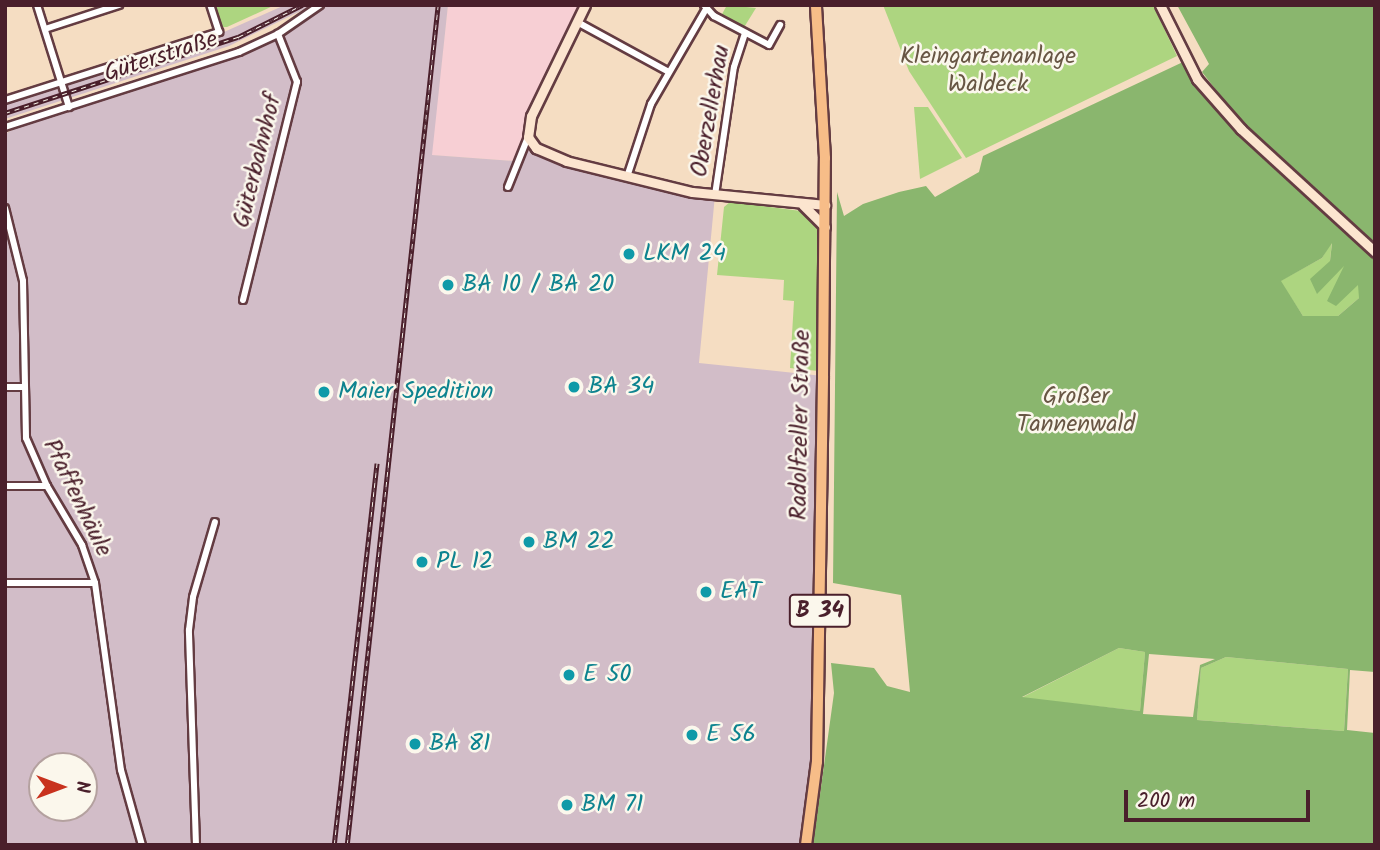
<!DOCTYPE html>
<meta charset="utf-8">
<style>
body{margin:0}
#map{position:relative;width:1380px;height:850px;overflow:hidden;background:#f5ddc2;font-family:Kalam,sans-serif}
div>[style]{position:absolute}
.built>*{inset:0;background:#f7cfd4}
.industrial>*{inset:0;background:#d2bdc8}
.green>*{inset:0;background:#add580}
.forest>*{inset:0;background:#8ab66e}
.roads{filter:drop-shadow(2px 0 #643c42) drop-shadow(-2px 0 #643c42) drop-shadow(0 2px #643c42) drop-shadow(0 -2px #643c42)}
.street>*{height:6px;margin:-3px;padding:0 3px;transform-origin:3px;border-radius:3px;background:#fff}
.secondary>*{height:9px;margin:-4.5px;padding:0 4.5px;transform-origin:4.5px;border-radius:4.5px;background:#fce5cf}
.primary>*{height:10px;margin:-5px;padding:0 5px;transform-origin:5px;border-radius:5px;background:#f7bd88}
.rail>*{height:4.5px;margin-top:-2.25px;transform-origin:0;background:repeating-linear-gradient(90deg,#fbf7ec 0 5px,#4a1f2b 0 10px);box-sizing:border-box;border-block:2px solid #4a1f2b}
.dots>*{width:19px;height:19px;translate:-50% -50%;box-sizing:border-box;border:4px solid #fbf7ec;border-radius:50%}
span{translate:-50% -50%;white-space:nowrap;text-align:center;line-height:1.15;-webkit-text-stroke:5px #fbf7ec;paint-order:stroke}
.shield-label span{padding:2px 5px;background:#fbf7ec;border:2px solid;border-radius:5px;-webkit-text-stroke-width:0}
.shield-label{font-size:23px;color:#4a1f2b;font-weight:700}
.street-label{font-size:24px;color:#4a1f2b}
.park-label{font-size:24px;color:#685644}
.culture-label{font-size:24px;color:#0d838f}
.left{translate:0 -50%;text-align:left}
.frame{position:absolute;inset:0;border:7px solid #4a1f2b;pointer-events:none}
.north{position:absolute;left:28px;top:752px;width:70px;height:70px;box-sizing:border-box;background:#fbf7ec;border:2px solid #b4a19f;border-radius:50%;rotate:90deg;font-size:19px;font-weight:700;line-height:28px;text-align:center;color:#4a1f2b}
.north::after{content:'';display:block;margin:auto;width:24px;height:32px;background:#c8321e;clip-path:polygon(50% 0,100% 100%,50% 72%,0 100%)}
.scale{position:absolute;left:1124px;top:790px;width:186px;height:32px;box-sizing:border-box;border:4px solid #4a1f2b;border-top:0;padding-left:9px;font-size:21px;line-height:24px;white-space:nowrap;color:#4a1f2b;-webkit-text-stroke:5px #fbf7ec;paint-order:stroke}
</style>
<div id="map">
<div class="built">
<div style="clip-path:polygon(448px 5px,585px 5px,515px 161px,431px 155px)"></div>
</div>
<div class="industrial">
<div style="clip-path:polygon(285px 5px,313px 5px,229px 46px,5px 119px,5px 102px,224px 32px)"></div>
<div style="clip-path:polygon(evenodd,320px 5px,448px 5px,432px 155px,515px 161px,528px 137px,547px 155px,715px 195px,699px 363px,823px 376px,817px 762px,806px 845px,5px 845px,5px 134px,32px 119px,190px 70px,278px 34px,320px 5px,42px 766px,84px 766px,84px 808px,42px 808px,42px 766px)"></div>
</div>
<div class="green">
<div style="clip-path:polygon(213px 5px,275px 5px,227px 27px,220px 27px)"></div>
<div style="clip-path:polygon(727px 5px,756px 8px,743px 29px,721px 16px)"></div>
<div style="clip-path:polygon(883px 5px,1153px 5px,1177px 56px,966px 158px,909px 71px)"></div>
<div style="clip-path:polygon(914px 107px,928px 107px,962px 158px,920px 179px)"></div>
<div style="clip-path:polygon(730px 202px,801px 211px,817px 226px,818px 371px,790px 368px,794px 301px,783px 300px,784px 280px,717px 275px,724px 207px)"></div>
<div style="clip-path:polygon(1332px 241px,1330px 261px,1346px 264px,1359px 285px,1359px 298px,1338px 316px,1303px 316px,1280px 281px,1322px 258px)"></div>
<div style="clip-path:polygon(1119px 648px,1145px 652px,1140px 711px,1021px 698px)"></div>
<div style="clip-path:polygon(1226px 657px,1348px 669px,1344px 731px,1197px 720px,1201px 668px)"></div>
</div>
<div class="forest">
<div style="clip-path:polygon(1177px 5px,1375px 5px,1375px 247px,1300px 182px,1305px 179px,1300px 174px,1293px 177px,1230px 108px,1202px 72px,1209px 64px)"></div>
<div style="clip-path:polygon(evenodd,1183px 62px,1220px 114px,1375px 257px,1375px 672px,1350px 670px,1347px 730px,1375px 733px,1375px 845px,813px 845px,834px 693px,831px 663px,874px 668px,887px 686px,910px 692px,901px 595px,833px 583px,837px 192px,844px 216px,863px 204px,899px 192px,926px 186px,935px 197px,979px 172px,983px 156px,1183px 62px,1332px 243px,1330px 261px,1310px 279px,1317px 294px,1344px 266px,1327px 301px,1336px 306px,1358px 285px,1359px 298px,1338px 316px,1303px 316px,1281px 281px,1322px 258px,1332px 243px,1183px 62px,1119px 648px,1145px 652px,1140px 711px,1022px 697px,1119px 648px,1183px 62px,1149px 654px,1215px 659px,1200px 665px,1193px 717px,1143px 714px,1149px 654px,1183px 62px,1226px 657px,1348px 669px,1344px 731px,1197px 720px,1201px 668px,1226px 657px)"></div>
</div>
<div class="roads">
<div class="street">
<div style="left:37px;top:5px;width:107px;rotate:72.6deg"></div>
<div style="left:704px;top:5px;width:15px;rotate:48deg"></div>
<div style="left:714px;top:16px;width:62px;rotate:27.8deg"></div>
<div style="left:769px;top:45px;width:23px;rotate:-61deg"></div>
<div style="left:579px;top:23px;width:100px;rotate:28.6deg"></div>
<div style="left:45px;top:29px;width:78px;rotate:-18deg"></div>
<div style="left:5px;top:100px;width:225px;rotate:-17.6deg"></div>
<div style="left:219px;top:32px;width:28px;rotate:-108deg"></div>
<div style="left:5px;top:127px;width:246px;rotate:-17.8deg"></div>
<div style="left:239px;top:52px;width:43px;rotate:-24.8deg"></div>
<div style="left:278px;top:34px;width:51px;rotate:-34.6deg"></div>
<div style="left:627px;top:177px;width:77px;rotate:-71.8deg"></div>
<div style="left:651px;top:104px;width:110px;rotate:-59.9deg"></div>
<div style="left:508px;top:187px;width:54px;rotate:-68.2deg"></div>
<div style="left:715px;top:195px;width:129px;rotate:-81.6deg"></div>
<div style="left:734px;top:67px;width:35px;rotate:-72deg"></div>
<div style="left:5px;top:208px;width:75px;rotate:76.1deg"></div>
<div style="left:23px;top:281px;width:157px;rotate:88.9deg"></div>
<div style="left:26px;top:438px;width:52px;rotate:66.4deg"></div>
<div style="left:47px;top:486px;width:69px;rotate:59.3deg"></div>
<div style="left:82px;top:545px;width:40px;rotate:71.1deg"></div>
<div style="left:95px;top:583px;width:189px;rotate:82.1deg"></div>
<div style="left:121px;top:770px;width:78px;rotate:74.4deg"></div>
<div style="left:243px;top:300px;width:225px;rotate:-76.1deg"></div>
<div style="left:297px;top:82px;width:52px;rotate:-111.6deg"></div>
<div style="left:5px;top:387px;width:20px"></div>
<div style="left:5px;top:486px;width:42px"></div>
<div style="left:5px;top:583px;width:90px"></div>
<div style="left:196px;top:845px;width:215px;rotate:-91.9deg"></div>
<div style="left:189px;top:630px;width:33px;rotate:-83deg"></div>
<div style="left:193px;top:597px;width:78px;rotate:-73.7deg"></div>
</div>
<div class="secondary">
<div style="left:585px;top:5px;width:123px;rotate:115.9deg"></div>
<div style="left:531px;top:116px;width:21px;rotate:98deg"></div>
<div style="left:528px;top:137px;width:14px;rotate:54deg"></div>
<div style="left:536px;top:148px;width:33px;rotate:23deg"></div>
<div style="left:566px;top:161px;width:130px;rotate:13.8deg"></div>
<div style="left:692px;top:192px;width:134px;rotate:5.6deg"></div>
<div style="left:1160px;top:5px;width:83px;rotate:63.4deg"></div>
<div style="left:1197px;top:79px;width:67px;rotate:48.7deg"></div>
<div style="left:1241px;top:129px;width:182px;rotate:42.5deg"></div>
<div style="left:803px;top:205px;width:31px;rotate:45deg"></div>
</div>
<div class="primary">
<div style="left:806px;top:845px;width:84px;rotate:-82.5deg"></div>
<div style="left:817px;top:762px;width:386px;rotate:-89.1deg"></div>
<div style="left:823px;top:376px;width:218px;rotate:-89.5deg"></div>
<div style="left:825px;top:158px;width:153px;rotate:-93.4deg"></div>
</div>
</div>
<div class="rail">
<div style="left:5px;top:113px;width:245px;rotate:-18.1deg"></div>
<div style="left:238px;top:37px;width:72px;rotate:-26.6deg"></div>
<div style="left:334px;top:845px;width:384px;rotate:-83.6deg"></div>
<div style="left:347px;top:845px;width:845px;rotate:-83.82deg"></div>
</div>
<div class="dots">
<div style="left:629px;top:254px;background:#0f9aa8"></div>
<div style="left:448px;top:285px;background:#0f9aa8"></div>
<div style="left:574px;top:387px;background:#0f9aa8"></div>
<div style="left:324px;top:392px;background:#0f9aa8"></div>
<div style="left:529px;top:542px;background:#0f9aa8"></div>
<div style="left:422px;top:562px;background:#0f9aa8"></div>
<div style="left:706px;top:592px;background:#0f9aa8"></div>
<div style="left:569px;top:675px;background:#0f9aa8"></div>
<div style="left:692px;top:735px;background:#0f9aa8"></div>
<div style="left:415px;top:744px;background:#0f9aa8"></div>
<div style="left:567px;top:805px;background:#0f9aa8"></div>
</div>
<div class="shield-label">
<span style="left:820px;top:611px">B 34</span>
</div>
<div class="street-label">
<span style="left:161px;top:57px;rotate:-18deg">Güterstraße</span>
<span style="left:711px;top:111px;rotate:-80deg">Oberzellerhau</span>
<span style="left:258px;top:161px;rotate:-76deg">Güterbahnhof</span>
<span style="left:801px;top:425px;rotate:-89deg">Radolfzeller Straße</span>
<span style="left:77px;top:498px;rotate:64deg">Pfaffenhäule</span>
</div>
<div class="park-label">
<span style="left:988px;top:71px">Kleingartenanlage<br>Waldeck</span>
<span style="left:1076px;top:411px">Großer<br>Tannenwald</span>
</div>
<div class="culture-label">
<span class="left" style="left:643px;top:254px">LKM 24</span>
<span class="left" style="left:462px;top:285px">BA 10 / BA 20</span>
<span class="left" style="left:588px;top:387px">BA 34</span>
<span class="left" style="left:338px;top:392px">Maier Spedition</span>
<span class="left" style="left:543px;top:542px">BM 22</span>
<span class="left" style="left:436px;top:562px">PL 12</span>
<span class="left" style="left:720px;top:592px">EAT</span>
<span class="left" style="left:583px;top:675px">E 50</span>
<span class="left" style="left:706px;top:735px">E 56</span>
<span class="left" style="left:429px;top:744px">BA 81</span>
<span class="left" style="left:581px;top:805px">BM 71</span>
</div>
<div class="frame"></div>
<div class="north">N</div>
<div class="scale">200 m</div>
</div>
